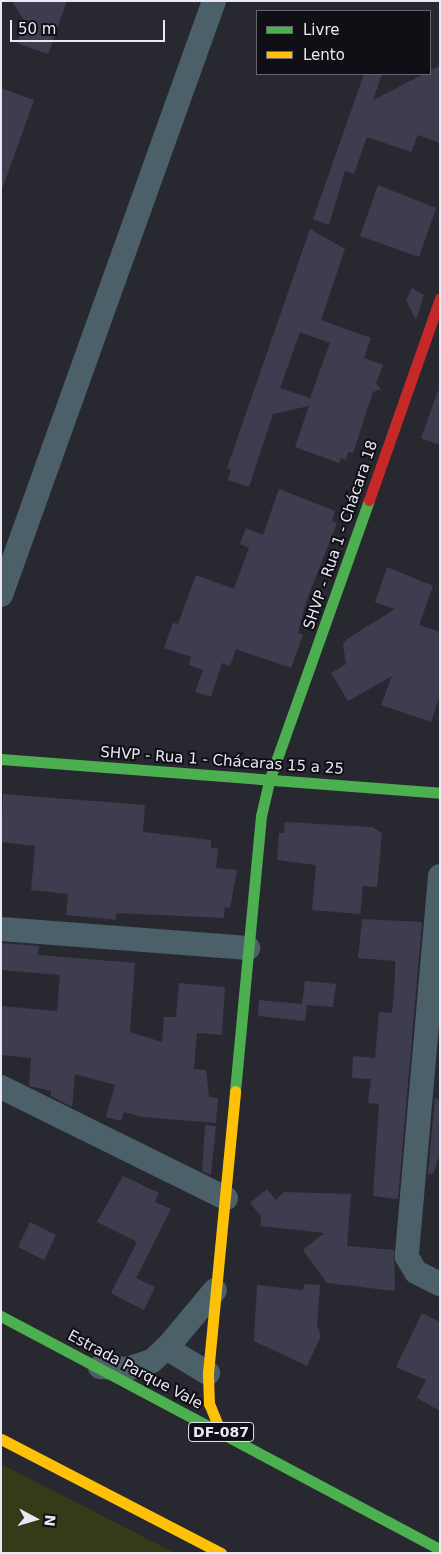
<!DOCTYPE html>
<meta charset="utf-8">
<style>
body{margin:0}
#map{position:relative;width:441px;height:1554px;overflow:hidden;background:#282930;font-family:"DejaVu Sans",sans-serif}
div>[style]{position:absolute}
.green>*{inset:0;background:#373a18}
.building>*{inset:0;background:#3d3d4f}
.street>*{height:24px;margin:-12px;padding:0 12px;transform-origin:12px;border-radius:12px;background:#4c606a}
.fast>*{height:11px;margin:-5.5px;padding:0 5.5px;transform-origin:5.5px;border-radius:5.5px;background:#4caf50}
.slow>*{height:11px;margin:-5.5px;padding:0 5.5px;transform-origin:5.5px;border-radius:5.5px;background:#ffc107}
.jam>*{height:11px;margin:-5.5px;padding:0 5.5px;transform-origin:5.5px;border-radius:5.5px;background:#c62828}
span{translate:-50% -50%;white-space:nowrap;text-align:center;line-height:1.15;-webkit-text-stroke:4px #0f0f15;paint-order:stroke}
.shield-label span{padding:1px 4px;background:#0f0f15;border:1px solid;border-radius:4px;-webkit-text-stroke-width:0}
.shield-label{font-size:14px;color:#e8e9f3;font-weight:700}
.street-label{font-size:15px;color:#e8e9f3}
.frame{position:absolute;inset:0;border:2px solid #e8e9f3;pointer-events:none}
.legend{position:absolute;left:256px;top:10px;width:175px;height:65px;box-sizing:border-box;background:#0f0f15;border:1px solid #66666e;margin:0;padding:6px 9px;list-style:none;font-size:15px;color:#e8e9f3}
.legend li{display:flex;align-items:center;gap:10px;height:25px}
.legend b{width:25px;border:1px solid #66666e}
.north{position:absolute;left:10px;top:1494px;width:50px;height:50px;-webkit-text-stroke:4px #0f0f15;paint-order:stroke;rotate:96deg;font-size:14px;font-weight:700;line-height:20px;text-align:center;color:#e8e9f3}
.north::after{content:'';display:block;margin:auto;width:18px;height:22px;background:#e8e9f3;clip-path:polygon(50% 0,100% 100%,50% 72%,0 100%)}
.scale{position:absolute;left:10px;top:20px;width:155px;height:22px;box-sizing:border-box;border:2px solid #e8e9f3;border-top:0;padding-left:6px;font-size:15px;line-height:18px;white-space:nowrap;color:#e8e9f3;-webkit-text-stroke:4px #0f0f15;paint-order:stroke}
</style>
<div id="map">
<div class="green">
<div style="clip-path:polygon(1px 1464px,175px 1553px,1px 1553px)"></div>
</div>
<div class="building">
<div style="clip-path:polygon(12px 1px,67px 1px,48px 54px,17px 43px,25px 22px)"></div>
<div style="clip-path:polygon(440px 66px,440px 143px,418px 135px,411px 152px,367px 137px,354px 174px,345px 171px,329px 225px,313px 219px,364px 74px,382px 74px,373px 100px)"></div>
<div style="clip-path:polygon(1px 88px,34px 100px,3px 187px,1px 186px)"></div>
<div style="clip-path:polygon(378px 185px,436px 208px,419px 257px,360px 236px)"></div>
<div style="clip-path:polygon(evenodd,310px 229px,345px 249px,321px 320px,371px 338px,364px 358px,383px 365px,376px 383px,381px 389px,373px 392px,353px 453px,348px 452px,346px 460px,341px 458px,339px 463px,295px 447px,309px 406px,273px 414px,249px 487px,228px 480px,231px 470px,227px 468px,310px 229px,300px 332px,330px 343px,310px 398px,280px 388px,300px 332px)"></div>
<div style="clip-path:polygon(412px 288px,424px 295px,416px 320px,406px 300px)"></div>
<div style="clip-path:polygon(438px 391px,440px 392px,440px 445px,421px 438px)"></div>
<div style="clip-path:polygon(279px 489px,335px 511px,332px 521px,337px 523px,306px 602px,298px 633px,303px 635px,291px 668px,236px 649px,230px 666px,222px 663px,211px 697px,195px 692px,203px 670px,189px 665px,191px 657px,164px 648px,173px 623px,178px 624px,196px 575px,234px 589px,249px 548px,240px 544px,246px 528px,263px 535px)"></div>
<div style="clip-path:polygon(387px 567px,433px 586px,419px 625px,440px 632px,440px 695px,431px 722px,381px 705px,392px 676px,348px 701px,331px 673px,346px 664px,343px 644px,347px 639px,395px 609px,375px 602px)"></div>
<div style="clip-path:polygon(3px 794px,145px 805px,143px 832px,211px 840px,211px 848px,218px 848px,216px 868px,237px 870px,230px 908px,225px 907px,224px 918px,116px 913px,116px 920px,66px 915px,68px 894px,31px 890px,35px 846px,1px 842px)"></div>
<div style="clip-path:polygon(285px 822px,372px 827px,382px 833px,377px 887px,363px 886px,360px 914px,312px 910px,316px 865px,277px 860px,279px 833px,284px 833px)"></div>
<div style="clip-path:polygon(362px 919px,422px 922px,398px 1199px,373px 1196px,379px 1104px,368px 1103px,371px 1079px,352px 1078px,353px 1056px,375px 1058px,379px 1012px,392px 1013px,395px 979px,395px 961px,358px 958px)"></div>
<div style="clip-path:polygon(1px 943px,39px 946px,38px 955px,135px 963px,130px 1032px,162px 1042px,164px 1017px,176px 1017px,179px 983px,225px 987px,222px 1035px,197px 1033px,194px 1069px,206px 1070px,209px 1097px,218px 1098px,216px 1123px,142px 1117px,124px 1112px,121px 1121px,106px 1117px,115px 1085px,75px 1074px,72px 1107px,51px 1096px,51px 1091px,29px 1086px,31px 1058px,1px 1055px,1px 1006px,57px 1011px,60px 975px,1px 970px)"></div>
<div style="clip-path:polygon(305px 981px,336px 984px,333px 1007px,307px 1005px,305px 1021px,258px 1016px,259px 1000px,302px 1004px)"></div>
<div style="clip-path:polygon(435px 1098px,440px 1101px,440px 1154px,433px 1174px,428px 1174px)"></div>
<div style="clip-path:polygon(205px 1125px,216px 1126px,211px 1175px,202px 1171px)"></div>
<div style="clip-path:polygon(123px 1176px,159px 1193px,155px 1202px,171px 1209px,136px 1278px,155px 1287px,144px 1310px,111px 1293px,137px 1242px,97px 1222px)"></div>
<div style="clip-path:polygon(267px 1189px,276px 1200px,284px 1192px,351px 1194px,347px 1246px,394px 1250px,395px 1291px,327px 1283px,303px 1250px,324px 1233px,260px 1226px,261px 1216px,250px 1203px)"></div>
<div style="clip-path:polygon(30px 1222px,56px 1235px,44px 1260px,18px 1247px)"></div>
<div style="clip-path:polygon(304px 1284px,320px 1285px,317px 1325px,321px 1336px,307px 1366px,254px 1341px,257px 1285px,303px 1290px)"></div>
<div style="clip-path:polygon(422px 1313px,440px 1322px,440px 1411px,417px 1398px,426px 1380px,396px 1367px)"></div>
</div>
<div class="street">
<div style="left:1px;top:595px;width:631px;rotate:-70.27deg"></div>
<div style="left:440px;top:876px;width:382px;rotate:95deg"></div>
<div style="left:407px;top:1257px;width:17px;rotate:59deg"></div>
<div style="left:416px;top:1272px;width:27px;rotate:27deg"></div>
<div style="left:1px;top:929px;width:248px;rotate:4.4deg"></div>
<div style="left:1px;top:1087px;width:251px;rotate:26.3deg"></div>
<div style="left:166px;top:1348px;width:49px;rotate:30.8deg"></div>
<div style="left:100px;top:1367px;width:27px;rotate:4deg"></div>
<div style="left:127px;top:1369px;width:26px;rotate:-18deg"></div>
<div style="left:152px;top:1361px;width:25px;rotate:-43deg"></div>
<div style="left:170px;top:1344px;width:70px;rotate:-50.2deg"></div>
</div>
<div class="fast">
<div style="left:1px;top:759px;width:440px;rotate:4.4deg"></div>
<div style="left:235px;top:1091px;width:276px;rotate:-84.6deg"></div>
<div style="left:261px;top:816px;width:36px;rotate:-77deg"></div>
<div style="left:269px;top:781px;width:298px;rotate:-70.4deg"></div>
<div style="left:1px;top:1316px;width:497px;rotate:28deg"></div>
</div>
<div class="slow">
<div style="left:221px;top:1433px;width:31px;rotate:-112deg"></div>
<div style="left:209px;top:1404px;width:31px;rotate:-92deg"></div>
<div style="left:208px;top:1373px;width:283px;rotate:-84.5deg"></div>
<div style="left:1px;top:1439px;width:248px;rotate:27.4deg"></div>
</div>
<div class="jam">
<div style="left:369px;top:500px;width:214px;rotate:-70.6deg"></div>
</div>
<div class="shield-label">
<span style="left:221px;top:1432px">DF-087</span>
</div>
<div class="street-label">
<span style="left:341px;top:535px;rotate:-71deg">SHVP - Rua 1 - Chácara 18</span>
<span style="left:222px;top:761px;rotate:4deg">SHVP - Rua 1 - Chácaras 15 a 25</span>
<span style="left:135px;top:1370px;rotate:28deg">Estrada Parque Vale</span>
</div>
<div class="frame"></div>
<ul class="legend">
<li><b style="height:6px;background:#4caf50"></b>Livre</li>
<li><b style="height:6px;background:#ffc107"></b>Lento</li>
</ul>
<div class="north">N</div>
<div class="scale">50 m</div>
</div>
